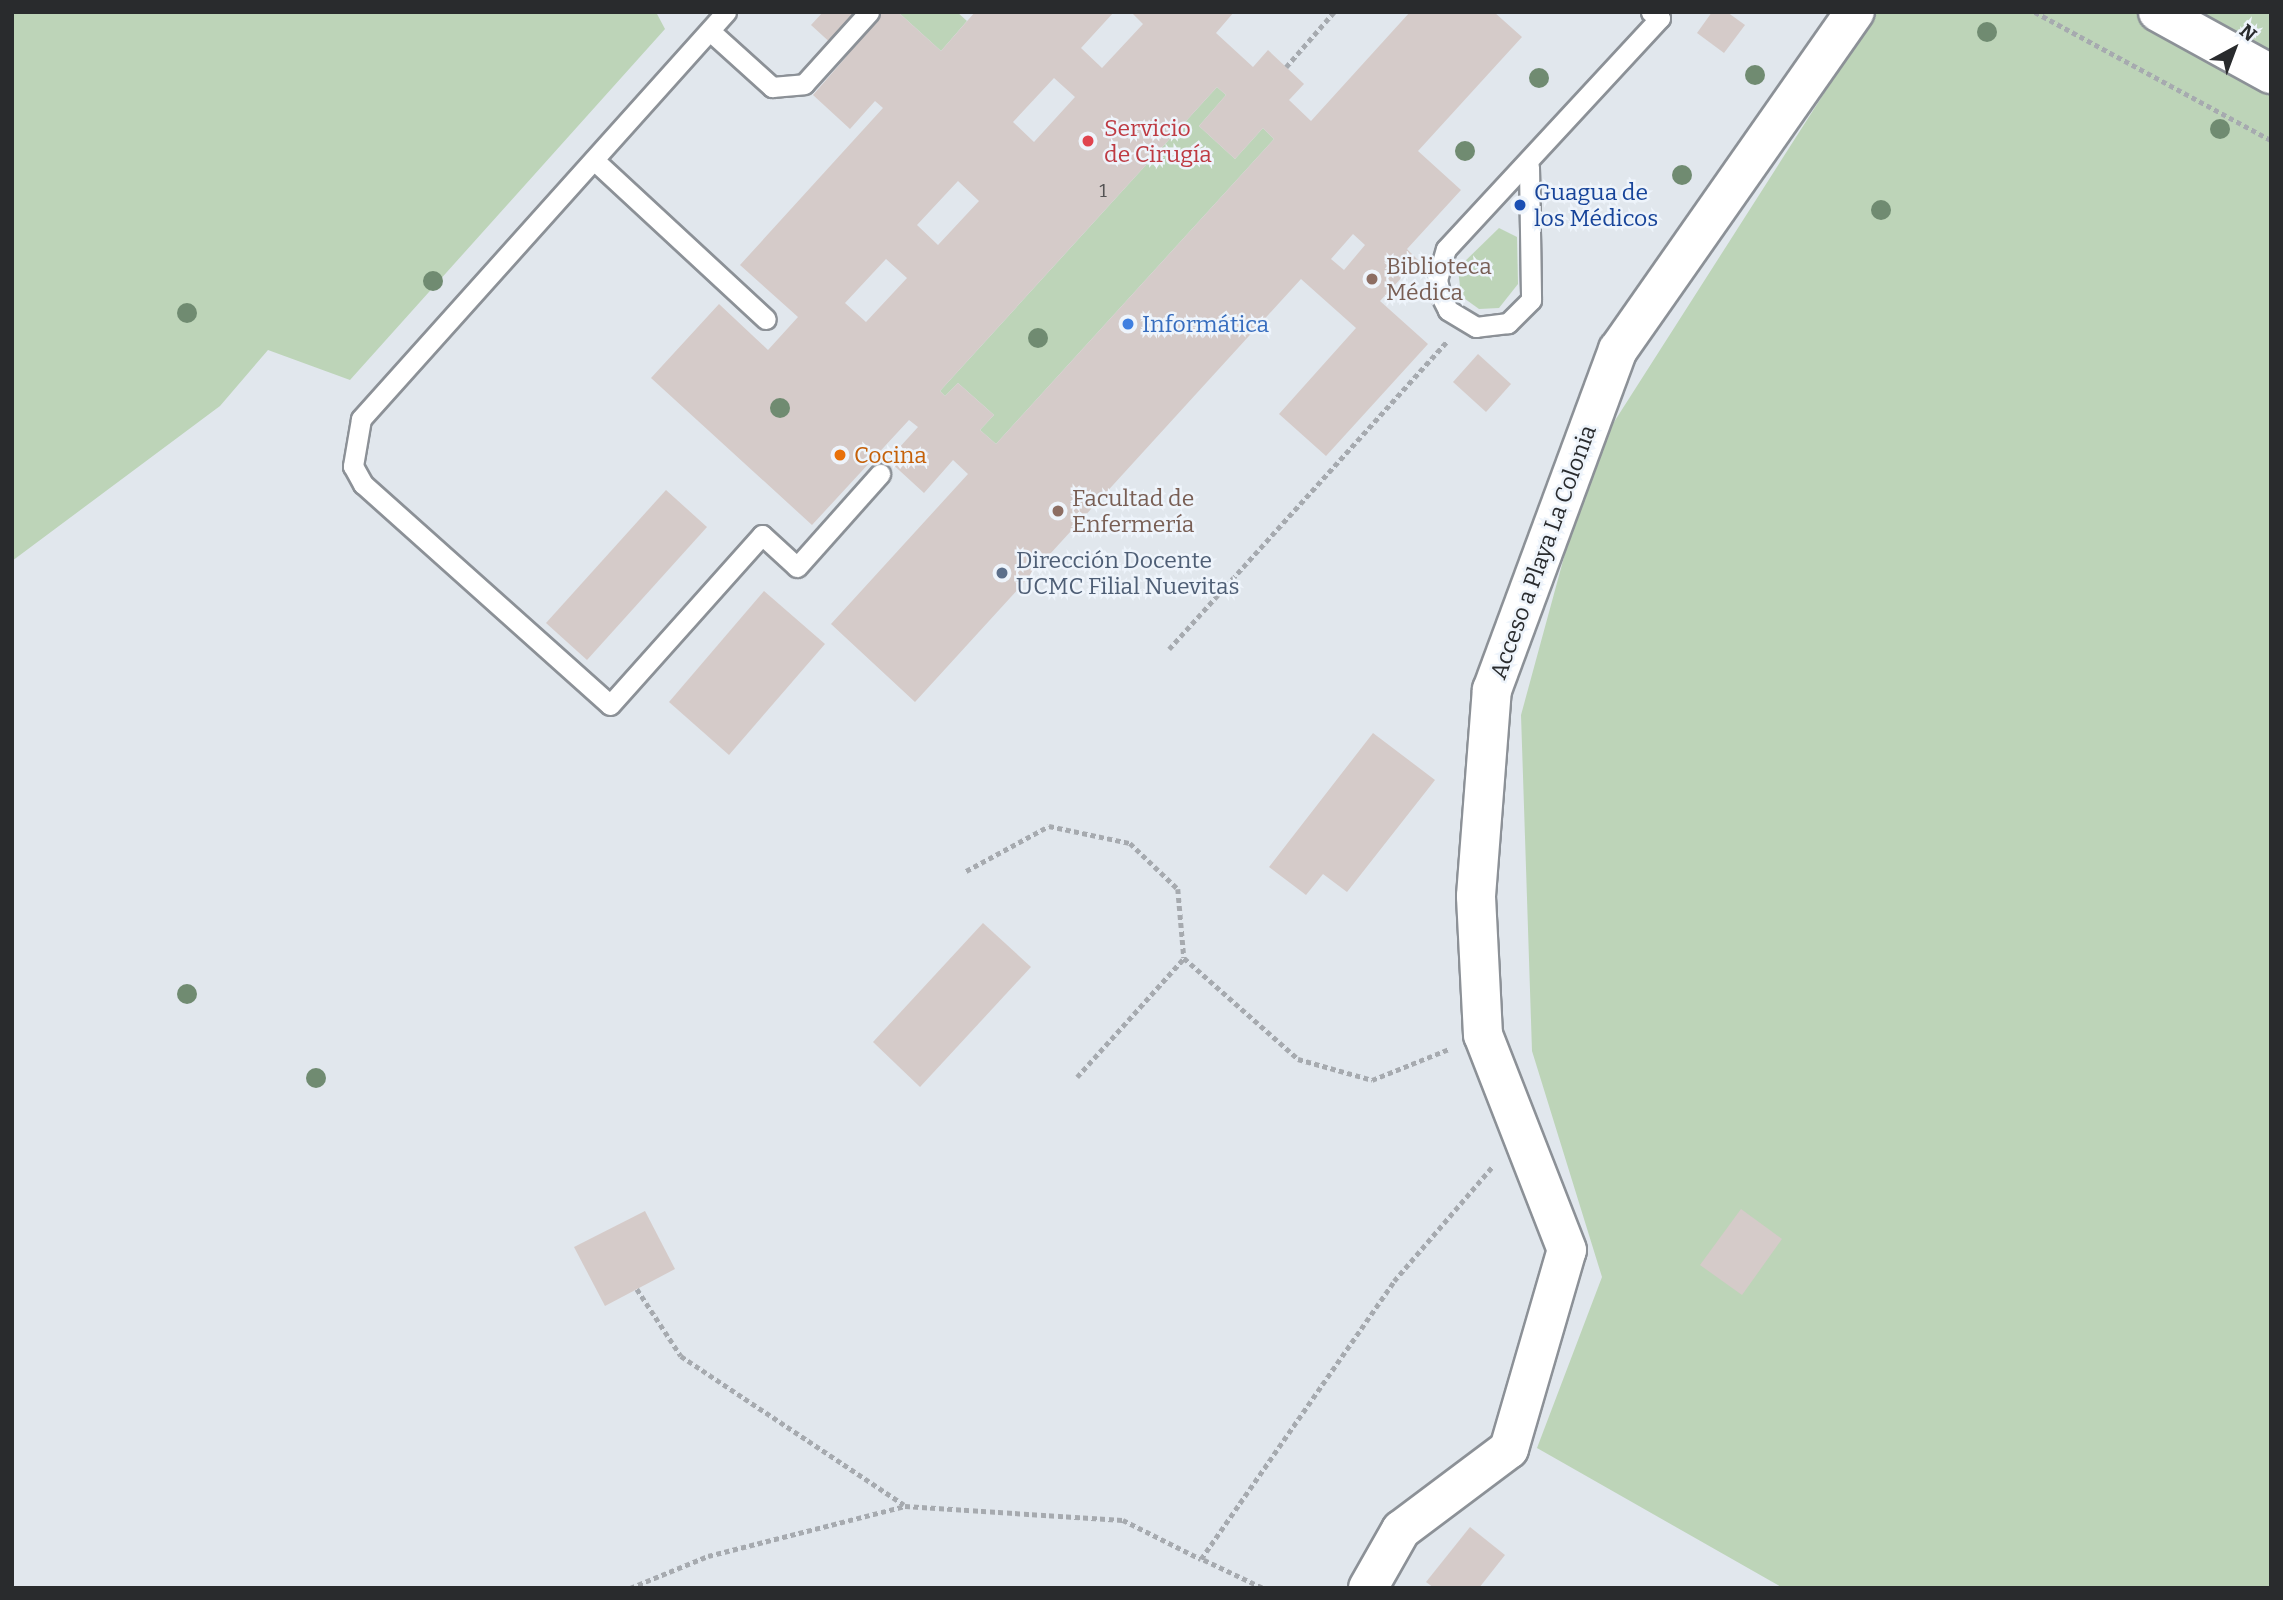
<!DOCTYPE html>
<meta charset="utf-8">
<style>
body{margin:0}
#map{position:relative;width:2283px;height:1600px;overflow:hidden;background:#e1e7ed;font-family:Bitter,serif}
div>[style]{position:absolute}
.green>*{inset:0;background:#bdd4b8}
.building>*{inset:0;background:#d5cbc9}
.path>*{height:4.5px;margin-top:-2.25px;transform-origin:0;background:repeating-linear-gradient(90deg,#a6aaaf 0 5px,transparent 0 8.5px)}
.roads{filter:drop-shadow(2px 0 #8c9197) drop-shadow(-2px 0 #8c9197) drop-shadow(0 2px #8c9197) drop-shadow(0 -2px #8c9197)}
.service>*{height:19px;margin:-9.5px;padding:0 9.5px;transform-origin:9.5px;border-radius:9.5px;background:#fff}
.minor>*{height:38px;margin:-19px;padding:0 19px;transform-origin:19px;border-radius:19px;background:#fff}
.trunk>*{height:38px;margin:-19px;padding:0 19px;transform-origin:19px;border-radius:19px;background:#fff}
.trees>*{width:20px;height:20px;margin:-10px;border-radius:50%;background:#708b71}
.dots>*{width:19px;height:19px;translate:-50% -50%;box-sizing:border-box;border:4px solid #eef4fb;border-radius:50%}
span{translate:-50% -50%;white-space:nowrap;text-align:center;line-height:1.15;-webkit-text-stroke:5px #eef4fb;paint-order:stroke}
.number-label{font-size:19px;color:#545354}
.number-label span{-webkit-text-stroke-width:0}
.health-label{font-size:23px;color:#be3a42}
.left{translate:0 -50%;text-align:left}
.transit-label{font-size:23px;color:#164399}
.education-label{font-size:23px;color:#785e54}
.shop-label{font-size:23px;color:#366cbe}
.food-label{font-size:23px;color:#c56008}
.street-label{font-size:23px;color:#292b2d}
.service-label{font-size:23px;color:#4e5e75}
.frame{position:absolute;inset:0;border:14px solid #292b2d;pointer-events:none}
.north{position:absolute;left:2199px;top:14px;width:70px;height:70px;-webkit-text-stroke:5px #eef4fb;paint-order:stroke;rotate:41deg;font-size:19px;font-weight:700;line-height:28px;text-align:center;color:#292b2d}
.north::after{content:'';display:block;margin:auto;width:24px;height:32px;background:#292b2d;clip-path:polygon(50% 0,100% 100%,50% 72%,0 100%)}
</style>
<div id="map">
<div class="green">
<div style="clip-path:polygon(12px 12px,656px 12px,665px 29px,350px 380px,268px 350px,220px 406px,12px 561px)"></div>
<div style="clip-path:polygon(898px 12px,957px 12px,967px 21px,941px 51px)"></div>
<div style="clip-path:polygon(1876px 12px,2271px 12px,2271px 1588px,1783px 1588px,1537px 1448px,1602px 1277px,1532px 1051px,1521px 715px,1591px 458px)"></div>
<div style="clip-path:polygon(1217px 87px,1226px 95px,1199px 126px,1235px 159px,1263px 128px,1274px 139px,996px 444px,980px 430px,994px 415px,958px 383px,945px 396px,940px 391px)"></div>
<div style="clip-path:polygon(1499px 228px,1517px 237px,1518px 284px,1499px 308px,1479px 309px,1461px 296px,1458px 268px)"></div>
</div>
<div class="building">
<div style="clip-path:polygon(evenodd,823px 12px,898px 12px,941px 51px,975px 12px,1114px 12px,1081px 48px,1102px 68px,1143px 24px,1131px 12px,1234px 12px,1216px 33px,1253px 67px,1268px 50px,1304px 84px,1289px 100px,1311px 121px,1410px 12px,1494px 12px,1522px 37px,1418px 151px,1461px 190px,1407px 249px,1418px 260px,1380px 301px,1428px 344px,1326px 456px,1279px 414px,1356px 328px,1301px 279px,915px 702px,831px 624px,968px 474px,953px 460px,924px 493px,888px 460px,918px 427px,909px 420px,812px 525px,651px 378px,719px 304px,768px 350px,798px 317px,740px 265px,883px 108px,875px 101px,850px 129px,813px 95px,846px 57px,811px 25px,823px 12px,1054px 78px,1075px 97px,1034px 142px,1013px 122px,1054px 78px,823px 12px,1217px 87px,1226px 95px,1199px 126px,1235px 159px,1263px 128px,1274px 139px,996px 444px,980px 430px,994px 415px,958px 383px,945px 396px,940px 391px,1217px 87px,823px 12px,958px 181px,979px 201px,938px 245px,917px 225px,958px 181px,823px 12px,1353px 234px,1365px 245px,1344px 270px,1331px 259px,1353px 234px,823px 12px,886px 259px,907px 278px,866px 322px,845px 303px,886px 259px)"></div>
<div style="clip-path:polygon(1712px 12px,1727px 12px,1745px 25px,1724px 53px,1697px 33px)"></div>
<div style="clip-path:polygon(1478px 354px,1511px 384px,1486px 412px,1453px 382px)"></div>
<div style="clip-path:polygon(666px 490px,707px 527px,587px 660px,546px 623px)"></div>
<div style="clip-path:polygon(764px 591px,825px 644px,729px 755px,669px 702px)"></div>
<div style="clip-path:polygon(1373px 733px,1435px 780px,1347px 892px,1323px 874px,1306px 895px,1269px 867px)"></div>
<div style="clip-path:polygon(983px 923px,1031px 967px,920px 1087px,873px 1042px)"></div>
<div style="clip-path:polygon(1741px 1209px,1782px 1239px,1742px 1295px,1700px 1265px)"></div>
<div style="clip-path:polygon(645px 1211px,675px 1269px,605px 1306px,574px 1247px)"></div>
<div style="clip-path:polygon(1470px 1527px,1505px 1555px,1479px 1588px,1434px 1588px,1426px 1582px)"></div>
</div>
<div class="path">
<div style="left:2035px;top:12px;width:268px;rotate:28.5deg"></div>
<div style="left:1286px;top:67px;width:73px;rotate:-48.9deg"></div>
<div style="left:1169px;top:649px;width:415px;rotate:-47.9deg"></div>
<div style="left:966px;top:871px;width:94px;rotate:-28.5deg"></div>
<div style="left:1049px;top:826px;width:83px;rotate:11.9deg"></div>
<div style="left:1130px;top:843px;width:66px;rotate:43.8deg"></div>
<div style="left:1178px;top:889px;width:69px;rotate:85deg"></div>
<div style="left:1184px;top:958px;width:152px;rotate:41.5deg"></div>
<div style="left:1298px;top:1059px;width:77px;rotate:15.8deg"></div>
<div style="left:1372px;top:1080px;width:83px;rotate:-21.9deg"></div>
<div style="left:1077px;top:1077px;width:160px;rotate:-48deg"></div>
<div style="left:637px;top:1289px;width:80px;rotate:56.7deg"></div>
<div style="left:681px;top:1356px;width:268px;rotate:33.7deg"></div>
<div style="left:630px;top:1588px;width:84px;rotate:-22.3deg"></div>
<div style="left:708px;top:1556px;width:203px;rotate:-14.2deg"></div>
<div style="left:905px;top:1506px;width:218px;rotate:3.7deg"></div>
<div style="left:1123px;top:1520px;width:87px;rotate:26.6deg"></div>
<div style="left:1262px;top:1588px;width:68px;rotate:-154.6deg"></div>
<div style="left:1201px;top:1559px;width:338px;rotate:-55.2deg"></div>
<div style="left:1394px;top:1281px;width:150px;rotate:-49.3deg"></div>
</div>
<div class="roads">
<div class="service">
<div style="left:726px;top:12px;width:547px;rotate:131.89deg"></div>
<div style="left:361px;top:419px;width:48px;rotate:99.7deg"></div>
<div style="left:353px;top:466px;width:21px;rotate:61deg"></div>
<div style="left:363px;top:484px;width:331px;rotate:41.8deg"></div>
<div style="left:610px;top:705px;width:228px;rotate:-48.2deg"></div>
<div style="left:762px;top:535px;width:47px;rotate:42.4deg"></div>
<div style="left:797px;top:567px;width:125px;rotate:-48.3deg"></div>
<div style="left:710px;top:31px;width:84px;rotate:42.1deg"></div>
<div style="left:772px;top:87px;width:32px;rotate:-5deg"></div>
<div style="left:804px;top:84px;width:97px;rotate:-47.9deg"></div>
<div style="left:594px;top:160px;width:234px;rotate:42.8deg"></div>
<div style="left:1529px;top:167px;width:133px;rotate:89.1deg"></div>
<div style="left:1531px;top:300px;width:33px;rotate:135deg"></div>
<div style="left:1508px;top:323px;width:32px;rotate:173deg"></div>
<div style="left:1476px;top:327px;width:33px;rotate:-149deg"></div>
<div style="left:1448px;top:310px;width:16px;rotate:-117deg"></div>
<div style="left:1441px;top:296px;width:16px;rotate:-104deg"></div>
<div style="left:1437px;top:280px;width:32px;rotate:-74deg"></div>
<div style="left:1446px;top:249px;width:315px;rotate:-47.2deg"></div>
<div style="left:1660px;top:18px;width:11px;rotate:-146deg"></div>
</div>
<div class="minor">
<div style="left:1368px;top:1588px;width:67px;rotate:-60.4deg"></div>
<div style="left:1401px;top:1530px;width:135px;rotate:-36.9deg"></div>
<div style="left:1509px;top:1449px;width:207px;rotate:-73.8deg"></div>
<div style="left:1567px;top:1250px;width:231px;rotate:-111.3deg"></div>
<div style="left:1483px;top:1035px;width:139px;rotate:-92.9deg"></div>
<div style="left:1476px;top:896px;width:207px;rotate:-85.6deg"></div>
<div style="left:1492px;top:690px;width:363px;rotate:-69.7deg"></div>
<div style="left:1618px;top:350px;width:413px;rotate:-55deg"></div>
</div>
<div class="trunk">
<div style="left:2158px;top:12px;width:129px;rotate:28.8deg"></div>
</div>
</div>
<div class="trees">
<div style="left:1987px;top:32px"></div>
<div style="left:1755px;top:75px"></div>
<div style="left:1539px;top:78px"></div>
<div style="left:2220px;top:129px"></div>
<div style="left:1465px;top:151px"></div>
<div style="left:1682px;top:175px"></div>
<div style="left:1881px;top:210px"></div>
<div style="left:433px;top:281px"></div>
<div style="left:187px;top:313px"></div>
<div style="left:1038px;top:338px"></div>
<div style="left:780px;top:408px"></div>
<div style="left:187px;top:994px"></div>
<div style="left:316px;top:1078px"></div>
</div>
<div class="dots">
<div style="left:1088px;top:141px;background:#e0444e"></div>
<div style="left:1520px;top:205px;background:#1a4fb4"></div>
<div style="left:1372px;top:279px;background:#8d6e63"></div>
<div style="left:1128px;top:324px;background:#3f7fe0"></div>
<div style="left:840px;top:455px;background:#e8710a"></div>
<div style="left:1058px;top:511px;background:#8d6e63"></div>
<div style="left:1002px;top:573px;background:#5c6f8a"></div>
</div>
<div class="number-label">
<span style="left:1103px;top:191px">1</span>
</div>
<div class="health-label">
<span class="left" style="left:1104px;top:141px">Servicio<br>de Cirugía</span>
</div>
<div class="transit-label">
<span class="left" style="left:1534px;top:205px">Guagua de<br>los Médicos</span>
</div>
<div class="education-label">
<span class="left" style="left:1386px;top:279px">Biblioteca<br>Médica</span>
<span class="left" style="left:1072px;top:511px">Facultad de<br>Enfermería</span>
</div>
<div class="shop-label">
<span class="left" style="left:1142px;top:324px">Informática</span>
</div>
<div class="food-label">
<span class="left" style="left:854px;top:455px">Cocina</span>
</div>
<div class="street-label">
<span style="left:1543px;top:552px;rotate:-70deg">Acceso a Playa La Colonia</span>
</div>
<div class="service-label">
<span class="left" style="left:1016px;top:573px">Dirección Docente<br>UCMC Filial Nuevitas</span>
</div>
<div class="frame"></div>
<div class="north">N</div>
</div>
